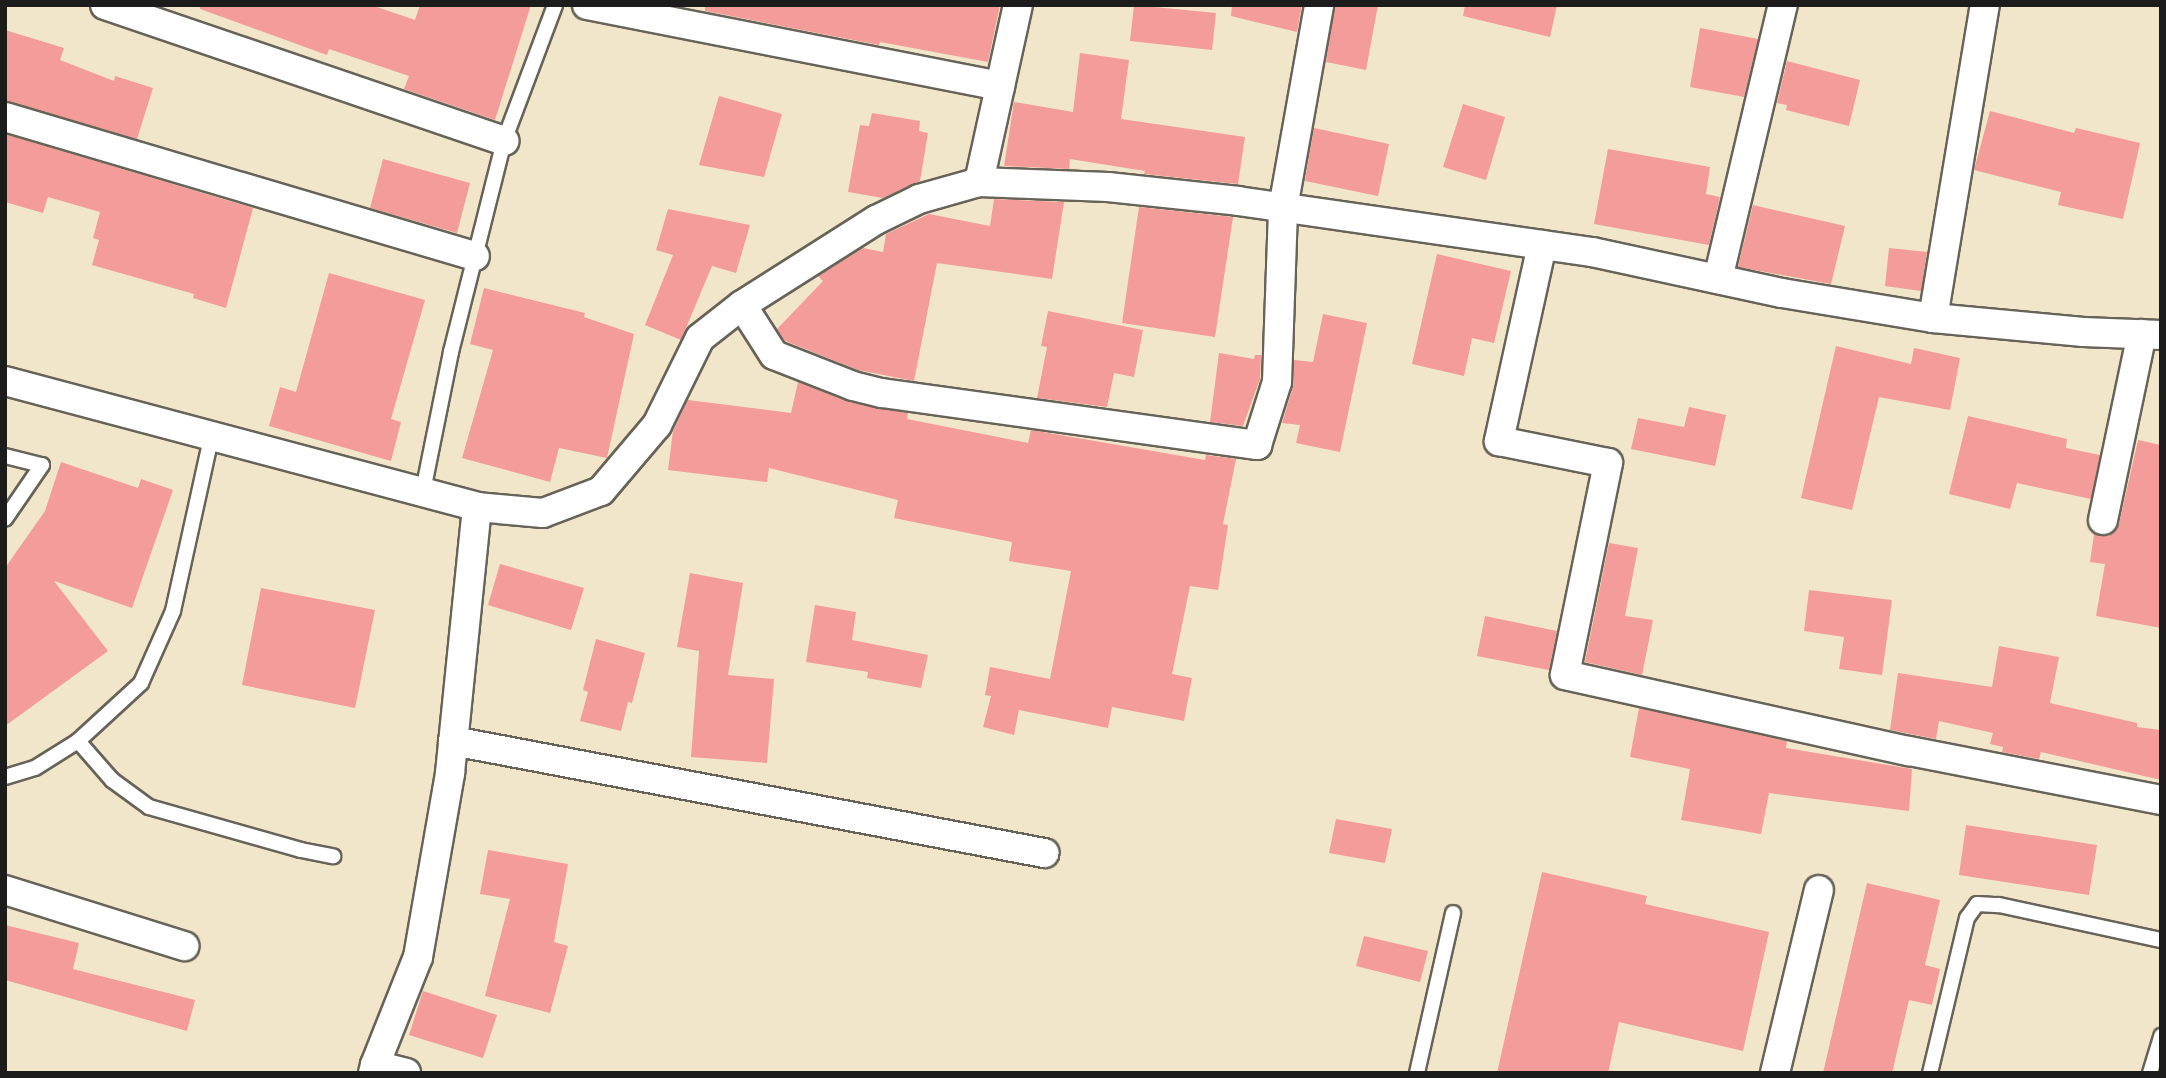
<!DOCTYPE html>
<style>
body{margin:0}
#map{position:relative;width:2166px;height:1078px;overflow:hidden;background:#f1e6ca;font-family:Delius,sans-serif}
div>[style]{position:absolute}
.building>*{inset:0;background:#f49c9a}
.roads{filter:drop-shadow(2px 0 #676359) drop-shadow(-2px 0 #676359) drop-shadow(0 2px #676359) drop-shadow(0 -2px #676359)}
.lane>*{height:14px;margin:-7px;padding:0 7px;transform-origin:7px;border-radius:7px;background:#fff}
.street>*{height:28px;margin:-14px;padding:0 14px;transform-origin:14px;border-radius:14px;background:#fff}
span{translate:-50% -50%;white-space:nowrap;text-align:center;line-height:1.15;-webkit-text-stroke:5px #fcf5e5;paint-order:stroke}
.frame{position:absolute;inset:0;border:7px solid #1c1c1c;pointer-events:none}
</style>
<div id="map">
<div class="building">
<div style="clip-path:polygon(200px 5px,371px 5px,415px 20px,420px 5px,531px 5px,495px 120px,404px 89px,409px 76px,329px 49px,327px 55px,200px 9px)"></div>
<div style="clip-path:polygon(705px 5px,1000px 5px,988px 62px,880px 42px,879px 45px,705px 11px)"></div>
<div style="clip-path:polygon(1134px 5px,1216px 13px,1212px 50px,1130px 41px)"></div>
<div style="clip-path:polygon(1232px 5px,1302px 5px,1297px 32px,1231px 16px)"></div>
<div style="clip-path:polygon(1335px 5px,1378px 5px,1366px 70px,1326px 62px)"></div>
<div style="clip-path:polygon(1465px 5px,1557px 5px,1550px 37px,1463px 16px)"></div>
<div style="clip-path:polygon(1700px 28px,1758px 39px,1744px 97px,1690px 87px)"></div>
<div style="clip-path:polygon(5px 30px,64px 48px,60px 60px,114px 81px,115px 76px,153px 88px,137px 139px,5px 101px)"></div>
<div style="clip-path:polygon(1080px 53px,1129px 60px,1121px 119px,1245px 137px,1238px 184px,1144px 174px,1145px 171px,1070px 159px,1069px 169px,1004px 166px,1014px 102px,1073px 112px)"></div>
<div style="clip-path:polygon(1787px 61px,1860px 80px,1849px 126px,1786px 110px,1787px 105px,1777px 103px)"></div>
<div style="clip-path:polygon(719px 96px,782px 114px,764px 177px,699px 165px)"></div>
<div style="clip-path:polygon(1463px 104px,1505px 117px,1486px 180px,1443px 167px)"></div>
<div style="clip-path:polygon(1990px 111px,2074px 133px,2076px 128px,2140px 143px,2123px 219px,2058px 205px,2061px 192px,1974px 170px)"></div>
<div style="clip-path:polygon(872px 113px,920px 121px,919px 131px,928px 133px,920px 181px,883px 198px,848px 192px,860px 125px,869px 126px)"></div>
<div style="clip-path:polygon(1314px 128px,1389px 144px,1378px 196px,1305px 181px)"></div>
<div style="clip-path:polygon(5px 134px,253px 208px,226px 308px,193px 298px,194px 294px,92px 265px,99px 240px,93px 238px,100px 212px,48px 197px,43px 213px,5px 202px)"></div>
<div style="clip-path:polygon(1608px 149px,1710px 167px,1706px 194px,1720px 197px,1709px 245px,1594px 224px)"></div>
<div style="clip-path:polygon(383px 159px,470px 183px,457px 233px,370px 208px)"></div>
<div style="clip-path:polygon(994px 199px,1064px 202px,1052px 279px,937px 263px,914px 381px,858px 370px,785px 341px,777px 329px,823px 281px,818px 276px,863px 248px,883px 252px,886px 234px,929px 214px,990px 226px)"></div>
<div style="clip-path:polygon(1753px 205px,1845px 226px,1831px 284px,1738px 267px)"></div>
<div style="clip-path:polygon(1139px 207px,1233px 217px,1215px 337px,1122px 323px)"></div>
<div style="clip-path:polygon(668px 209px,750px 225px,736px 273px,712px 266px,681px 340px,645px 325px,673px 255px,656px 250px)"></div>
<div style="clip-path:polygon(1889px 248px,1927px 252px,1921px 291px,1885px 286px)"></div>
<div style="clip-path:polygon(1437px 254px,1511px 271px,1494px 343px,1472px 338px,1464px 376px,1412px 364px)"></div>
<div style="clip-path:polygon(329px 273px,425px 300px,391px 419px,401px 422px,391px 461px,269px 426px,280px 387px,296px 392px)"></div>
<div style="clip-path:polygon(484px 288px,585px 313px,584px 317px,634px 334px,607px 458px,559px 448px,550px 482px,462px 458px,493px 350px,470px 344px)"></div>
<div style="clip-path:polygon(1048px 311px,1143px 330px,1134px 377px,1114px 373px,1107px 407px,1037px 398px,1047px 347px,1041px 346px)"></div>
<div style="clip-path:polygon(1323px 314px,1367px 323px,1340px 452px,1296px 443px,1300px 425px,1282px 423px,1293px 387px,1294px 360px,1313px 362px)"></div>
<div style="clip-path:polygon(1836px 346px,1911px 364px,1914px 348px,1960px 358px,1950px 410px,1879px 397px,1852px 510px,1801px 498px)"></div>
<div style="clip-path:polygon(1219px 353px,1254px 359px,1255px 355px,1261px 355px,1260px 379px,1243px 426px,1210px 422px)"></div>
<div style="clip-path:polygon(798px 382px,849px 402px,908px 413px,907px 419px,1028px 443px,1031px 430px,1205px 460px,1206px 455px,1236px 459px,1223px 524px,1228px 525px,1218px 590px,1190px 586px,1172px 674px,1192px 678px,1184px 721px,1112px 707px,1108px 728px,1019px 710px,1014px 735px,983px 727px,991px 696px,985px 695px,990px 667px,1050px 679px,1071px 571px,1009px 561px,1012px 542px,894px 518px,898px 500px,769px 468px,767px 482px,668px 470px,673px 431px,688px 400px,791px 413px)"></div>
<div style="clip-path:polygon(1689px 407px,1726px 415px,1715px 466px,1631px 449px,1638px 418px,1684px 427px)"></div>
<div style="clip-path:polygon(1968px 416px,2067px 439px,2066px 448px,2100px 455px,2091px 499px,2017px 483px,2010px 509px,1949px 494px)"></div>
<div style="clip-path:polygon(2138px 440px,2161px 445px,2161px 628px,2096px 616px,2105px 564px,2090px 562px,2094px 534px,2109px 536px,2119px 524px)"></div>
<div style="clip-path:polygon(61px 462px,138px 488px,141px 479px,173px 490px,132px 608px,54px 581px,108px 651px,5px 726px,5px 568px,45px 511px)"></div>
<div style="clip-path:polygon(1609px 543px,1638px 548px,1625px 616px,1653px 620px,1642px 675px,1585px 662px)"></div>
<div style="clip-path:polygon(500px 564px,584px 588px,571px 630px,488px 605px)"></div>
<div style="clip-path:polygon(690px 573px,743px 583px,728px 675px,774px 679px,767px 763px,691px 757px,699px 651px,677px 647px)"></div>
<div style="clip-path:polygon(261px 588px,375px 610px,355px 708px,242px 685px)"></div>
<div style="clip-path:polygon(1809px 590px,1892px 600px,1882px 675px,1839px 669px,1844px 637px,1804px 631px)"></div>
<div style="clip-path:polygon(815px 605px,856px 612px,852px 640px,928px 655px,921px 688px,867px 678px,868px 672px,806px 662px)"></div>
<div style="clip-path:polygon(1485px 616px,1557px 631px,1549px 670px,1477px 656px)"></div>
<div style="clip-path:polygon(596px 639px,645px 653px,632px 703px,628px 702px,621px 731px,580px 721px,588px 692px,583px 690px)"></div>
<div style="clip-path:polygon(1999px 646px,2059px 657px,2050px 703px,2137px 723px,2137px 727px,2161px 730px,2161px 780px,2041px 752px,2039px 759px,2002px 752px,2003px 747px,1990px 744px,1993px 733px,1939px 721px,1936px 739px,1890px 730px,1898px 673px,1992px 687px)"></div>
<div style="clip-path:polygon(1639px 708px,1787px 741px,1786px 748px,1912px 769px,1909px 811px,1769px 793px,1761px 834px,1681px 820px,1690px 769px,1630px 757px)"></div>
<div style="clip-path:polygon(1336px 819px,1392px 829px,1385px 863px,1329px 853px)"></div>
<div style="clip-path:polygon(1966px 825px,2097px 845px,2089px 895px,1959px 875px)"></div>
<div style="clip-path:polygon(488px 850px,568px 864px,554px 942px,568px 946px,550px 1013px,485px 996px,510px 899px,480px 894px)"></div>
<div style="clip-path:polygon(1542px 872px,1647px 896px,1645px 904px,1769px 932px,1743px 1051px,1619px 1022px,1608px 1073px,1497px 1073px)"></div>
<div style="clip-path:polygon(1867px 883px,1940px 900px,1925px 965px,1940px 969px,1932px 1005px,1909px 1000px,1892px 1073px,1823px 1073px)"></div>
<div style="clip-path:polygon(5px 925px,79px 943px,73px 969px,195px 1000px,187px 1031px,5px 980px)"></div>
<div style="clip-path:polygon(1364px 936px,1428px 951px,1420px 982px,1356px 966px)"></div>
<div style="clip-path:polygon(423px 991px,497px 1015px,483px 1058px,409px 1035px)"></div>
</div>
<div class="roads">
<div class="lane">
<div style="left:5px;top:456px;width:38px;rotate:14deg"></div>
<div style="left:42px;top:465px;width:65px;rotate:124.4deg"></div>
<div style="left:423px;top:491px;width:142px;rotate:-78.6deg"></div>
<div style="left:451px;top:352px;width:218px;rotate:-75.9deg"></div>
<div style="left:504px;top:141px;width:145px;rotate:-69.4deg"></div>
<div style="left:78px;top:741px;width:52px;rotate:48.9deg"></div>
<div style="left:112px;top:780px;width:46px;rotate:36.1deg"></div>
<div style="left:149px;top:807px;width:158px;rotate:15.8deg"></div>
<div style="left:301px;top:850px;width:33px;rotate:11deg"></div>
<div style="left:5px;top:777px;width:31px;rotate:-17deg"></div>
<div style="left:35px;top:768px;width:51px;rotate:-32.1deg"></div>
<div style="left:78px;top:741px;width:86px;rotate:-42.6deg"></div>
<div style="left:141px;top:683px;width:79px;rotate:-66deg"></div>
<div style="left:173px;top:611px;width:177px;rotate:-77.6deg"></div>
<div style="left:1417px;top:1073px;width:164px;rotate:-77.3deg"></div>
<div style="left:1930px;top:1073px;width:159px;rotate:-76.6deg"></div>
<div style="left:1967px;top:918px;width:17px;rotate:-54deg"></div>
<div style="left:1977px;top:904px;width:22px;rotate:3deg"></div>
<div style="left:1999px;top:905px;width:166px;rotate:12.2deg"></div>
<div style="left:2150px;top:1073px;width:39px;rotate:-73deg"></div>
</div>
<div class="street">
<div style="left:105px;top:5px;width:422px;rotate:18.8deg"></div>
<div style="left:587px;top:5px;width:421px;rotate:11.1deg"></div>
<div style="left:5px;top:117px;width:490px;rotate:16.5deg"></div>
<div style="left:979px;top:182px;width:181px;rotate:-77.6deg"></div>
<div style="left:1542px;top:245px;width:201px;rotate:102.4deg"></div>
<div style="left:1499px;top:441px;width:111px;rotate:11.4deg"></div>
<div style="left:1608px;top:463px;width:216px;rotate:101.5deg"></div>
<div style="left:1565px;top:675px;width:352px;rotate:12.5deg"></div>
<div style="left:1909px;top:751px;width:257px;rotate:11deg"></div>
<div style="left:1718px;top:279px;width:282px;rotate:-76.7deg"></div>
<div style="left:742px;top:305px;width:59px;rotate:57.4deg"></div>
<div style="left:774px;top:355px;width:85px;rotate:21.4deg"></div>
<div style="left:853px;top:386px;width:30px;rotate:14deg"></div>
<div style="left:882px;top:393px;width:379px;rotate:7.9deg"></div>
<div style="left:1257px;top:445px;width:66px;rotate:-72.4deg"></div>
<div style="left:1277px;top:382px;width:174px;rotate:-88deg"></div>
<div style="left:1283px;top:208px;width:206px;rotate:-79.9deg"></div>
<div style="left:1933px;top:318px;width:317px;rotate:-80.6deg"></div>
<div style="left:5px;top:381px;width:489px;rotate:14.9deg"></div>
<div style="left:477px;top:507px;width:66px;rotate:5.2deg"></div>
<div style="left:543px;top:513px;width:62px;rotate:-20.8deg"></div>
<div style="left:601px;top:491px;width:87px;rotate:-49.7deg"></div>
<div style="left:657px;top:425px;width:97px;rotate:-63.7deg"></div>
<div style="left:700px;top:338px;width:53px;rotate:-38.2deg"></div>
<div style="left:742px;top:305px;width:159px;rotate:-32.4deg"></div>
<div style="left:876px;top:220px;width:48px;rotate:-26deg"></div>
<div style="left:919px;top:199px;width:62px;rotate:-15.8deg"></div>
<div style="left:979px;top:182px;width:129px;rotate:2.2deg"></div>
<div style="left:1108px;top:187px;width:131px;rotate:6.1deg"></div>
<div style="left:1238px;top:201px;width:358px;rotate:8.2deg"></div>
<div style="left:1592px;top:252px;width:194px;rotate:12.2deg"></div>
<div style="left:1782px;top:293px;width:153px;rotate:9.4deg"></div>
<div style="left:1933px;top:318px;width:151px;rotate:5.3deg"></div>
<div style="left:2083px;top:332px;width:78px;rotate:2.2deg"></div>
<div style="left:2103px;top:520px;width:190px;rotate:-78.2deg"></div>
<div style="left:453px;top:741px;width:602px;rotate:10.73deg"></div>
<div style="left:5px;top:890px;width:188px;rotate:17.4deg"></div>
<div style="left:375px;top:1065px;width:116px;rotate:-68.3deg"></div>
<div style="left:418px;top:957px;width:187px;rotate:-80.1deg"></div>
<div style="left:450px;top:773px;width:267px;rotate:-84.2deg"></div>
<div style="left:373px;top:1073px;width:8px;rotate:-76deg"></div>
<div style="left:375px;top:1065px;width:32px;rotate:14deg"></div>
<div style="left:1775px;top:1073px;width:188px;rotate:-76.5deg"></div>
</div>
</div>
<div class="frame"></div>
</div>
